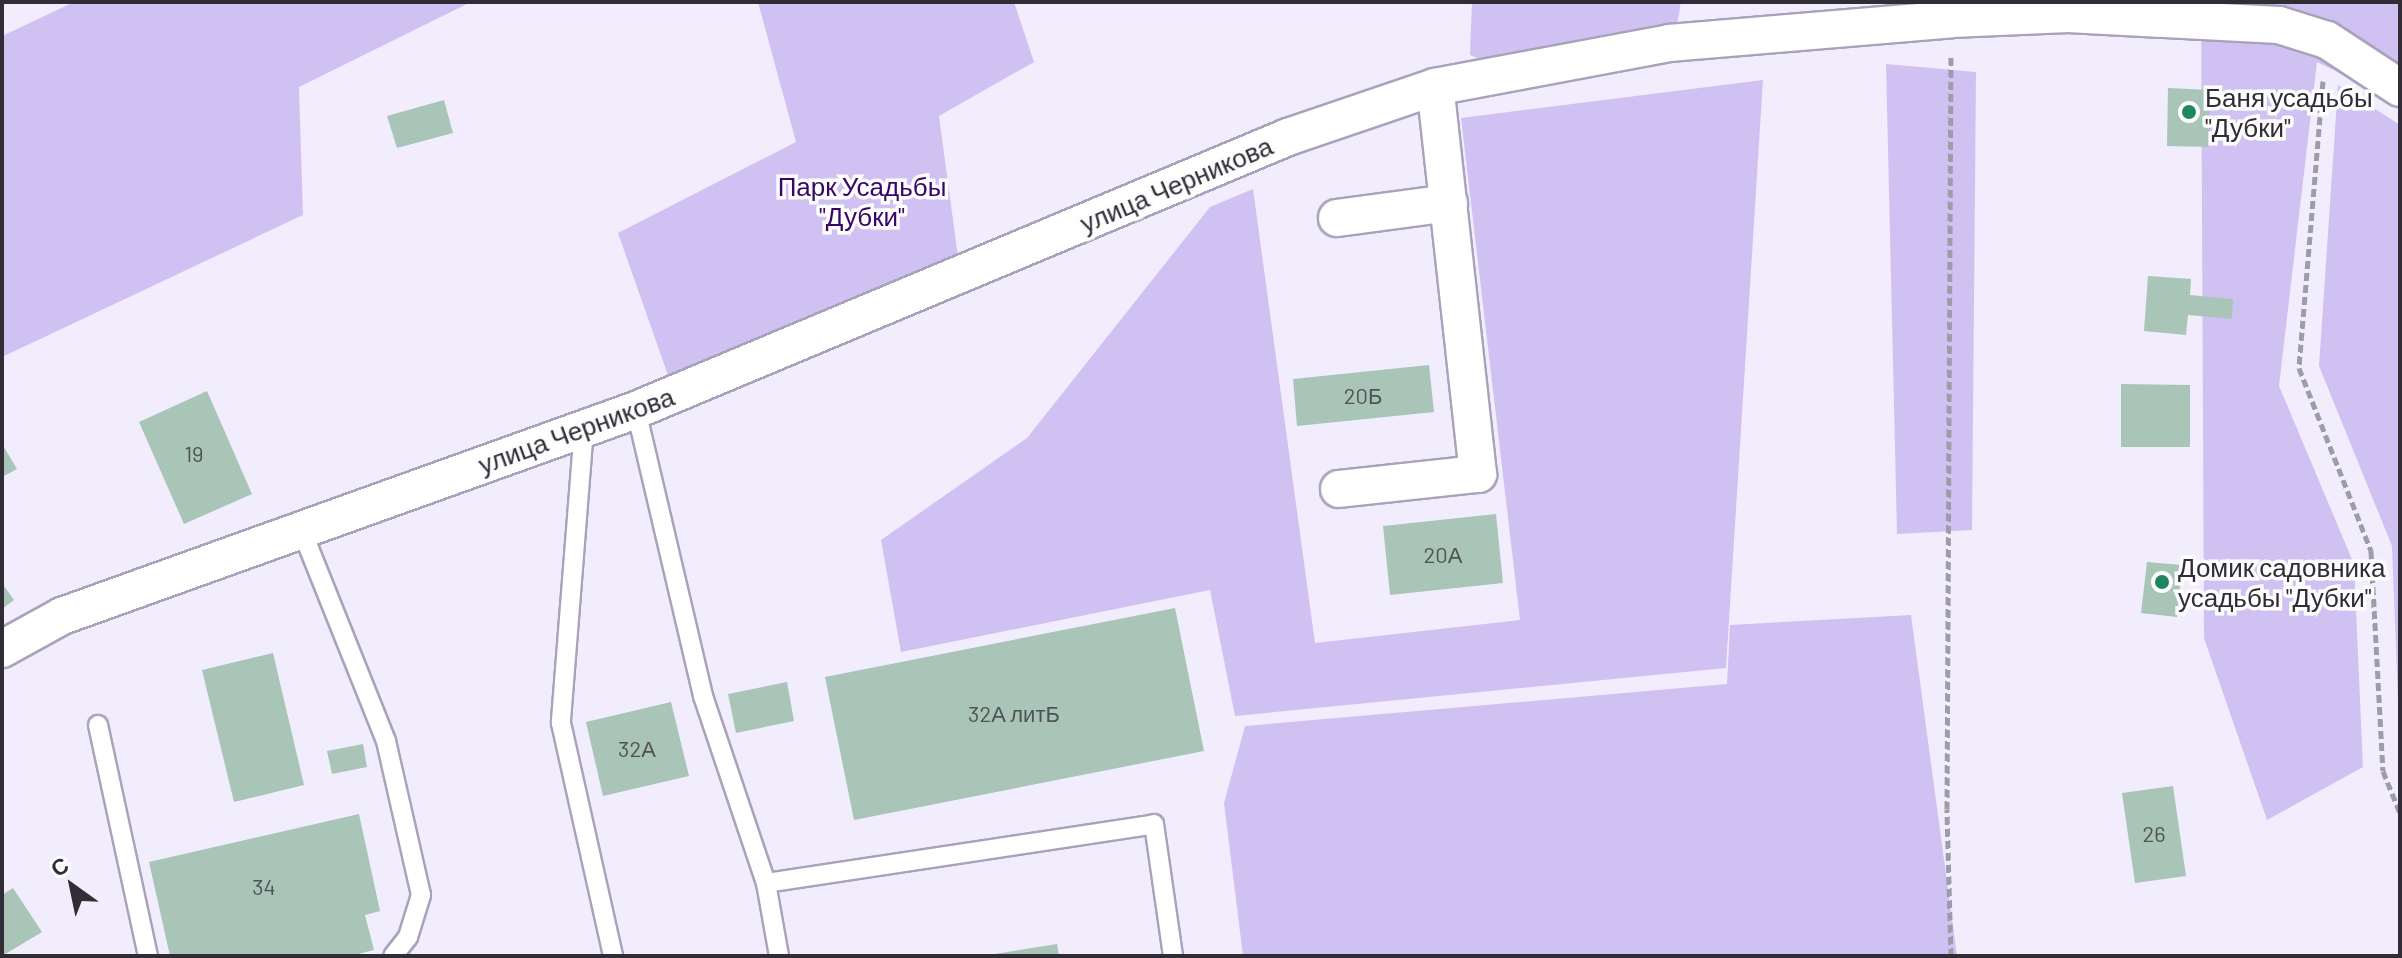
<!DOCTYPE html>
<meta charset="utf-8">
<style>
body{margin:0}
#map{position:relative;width:2402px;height:958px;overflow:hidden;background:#f1edfd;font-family:Barlow,sans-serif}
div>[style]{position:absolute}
.green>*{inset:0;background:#d0c1f3}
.building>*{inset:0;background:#a8c5b7}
.path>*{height:5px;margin-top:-2.5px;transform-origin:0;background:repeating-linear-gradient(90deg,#9f9ca9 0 8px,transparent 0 12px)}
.roads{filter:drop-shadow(2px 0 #a9a2bb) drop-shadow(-2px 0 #a9a2bb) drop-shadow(0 2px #a9a2bb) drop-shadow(0 -2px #a9a2bb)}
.service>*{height:18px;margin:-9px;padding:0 9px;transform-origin:9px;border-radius:9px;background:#fff}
.minor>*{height:36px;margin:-18px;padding:0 18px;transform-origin:18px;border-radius:18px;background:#fff}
.dots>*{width:22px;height:22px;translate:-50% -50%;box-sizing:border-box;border:4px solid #fdfdfd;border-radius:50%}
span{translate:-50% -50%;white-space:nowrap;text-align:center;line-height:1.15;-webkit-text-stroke:7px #fdfdfd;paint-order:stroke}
.number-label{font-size:22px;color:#4e5357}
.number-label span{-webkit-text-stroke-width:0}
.poi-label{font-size:26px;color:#302d37}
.left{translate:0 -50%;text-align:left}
.street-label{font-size:26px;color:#302d37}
.park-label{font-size:26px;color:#370668}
.frame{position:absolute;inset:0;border:4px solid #302d37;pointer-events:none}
.north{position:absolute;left:32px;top:846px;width:80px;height:80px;-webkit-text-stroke:6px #fdfdfd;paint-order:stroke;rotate:327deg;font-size:22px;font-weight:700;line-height:32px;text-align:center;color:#302d37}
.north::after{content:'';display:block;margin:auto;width:28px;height:36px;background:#302d37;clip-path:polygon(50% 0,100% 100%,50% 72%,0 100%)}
</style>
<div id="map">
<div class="green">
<div style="clip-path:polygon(74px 2px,471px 2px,299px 87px,303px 215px,2px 357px,2px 36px)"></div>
<div style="clip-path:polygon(758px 2px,1014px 2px,1034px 62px,939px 116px,958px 257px,670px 381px,618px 233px,796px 142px)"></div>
<div style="clip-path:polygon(1472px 2px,1681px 2px,1673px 47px,1516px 74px,1470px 55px)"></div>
<div style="clip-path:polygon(2201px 2px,2400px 2px,2400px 102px,2317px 62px,2279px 386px,2354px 564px,2363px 767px,2267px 820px,2204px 638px)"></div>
<div style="clip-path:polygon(1886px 64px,1976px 72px,1972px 530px,1897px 534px)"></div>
<div style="clip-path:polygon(1763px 80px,1726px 668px,1235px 716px,1210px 590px,901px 652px,881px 540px,1027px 438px,1210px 207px,1253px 189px,1315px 643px,1520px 620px,1461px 118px)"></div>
<div style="clip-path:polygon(2338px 85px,2400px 125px,2400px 753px,2392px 546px,2319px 366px)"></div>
<div style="clip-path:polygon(1911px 615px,1957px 956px,1243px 956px,1224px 803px,1245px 726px,1727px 684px,1730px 625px)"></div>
</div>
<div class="building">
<div style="clip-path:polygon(2168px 88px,2210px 90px,2209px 147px,2167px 146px)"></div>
<div style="clip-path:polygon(444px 100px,453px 133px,397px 148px,387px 116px)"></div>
<div style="clip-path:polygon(2148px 276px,2191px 279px,2190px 295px,2233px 299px,2232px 319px,2188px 315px,2186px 335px,2144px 331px)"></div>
<div style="clip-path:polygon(1429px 365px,1434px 412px,1297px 426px,1293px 379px)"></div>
<div style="clip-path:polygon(2121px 384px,2190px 385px,2190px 447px,2121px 447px)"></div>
<div style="clip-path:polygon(207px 391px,252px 494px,184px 524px,139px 422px)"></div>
<div style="clip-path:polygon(2px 444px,17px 469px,2px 477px)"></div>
<div style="clip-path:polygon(1496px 514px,1503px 583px,1390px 595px,1383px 526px)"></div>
<div style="clip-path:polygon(2147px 562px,2182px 565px,2177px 617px,2141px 613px)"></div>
<div style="clip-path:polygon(2px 583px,14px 600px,2px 609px)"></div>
<div style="clip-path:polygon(1175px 608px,1204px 751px,854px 820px,825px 677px)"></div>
<div style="clip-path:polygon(273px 653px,304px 785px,234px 802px,202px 670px)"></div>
<div style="clip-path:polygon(787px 682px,794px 721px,736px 733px,728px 694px)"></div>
<div style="clip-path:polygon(671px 702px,689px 776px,603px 796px,586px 722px)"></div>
<div style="clip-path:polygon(363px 744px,367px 767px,332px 774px,327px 751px)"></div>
<div style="clip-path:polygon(2173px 786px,2186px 876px,2135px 883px,2122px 793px)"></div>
<div style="clip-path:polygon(359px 814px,380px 911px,365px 915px,374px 950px,350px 956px,170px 956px,149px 862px)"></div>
<div style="clip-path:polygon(13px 888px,42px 932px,2px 956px,2px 895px)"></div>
<div style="clip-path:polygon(1057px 944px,1059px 956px,995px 956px,995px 954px)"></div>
</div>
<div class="path">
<div style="left:2323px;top:81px;width:288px;rotate:94.8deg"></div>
<div style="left:2299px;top:368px;width:197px;rotate:68.5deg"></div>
<div style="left:2371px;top:551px;width:220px;rotate:86.9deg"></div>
<div style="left:2383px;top:771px;width:45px;rotate:68deg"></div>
<div style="left:1951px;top:956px;width:147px;rotate:-91.6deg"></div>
<div style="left:1947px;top:809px;width:752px;rotate:-89.7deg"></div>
</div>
<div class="roads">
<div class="service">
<div style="left:636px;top:410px;width:294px;rotate:76.8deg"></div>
<div style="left:703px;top:696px;width:197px;rotate:71.4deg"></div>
<div style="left:766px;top:883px;width:74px;rotate:79.9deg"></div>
<div style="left:584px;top:428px;width:296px;rotate:94.5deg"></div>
<div style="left:561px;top:723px;width:239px;rotate:77.4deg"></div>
<div style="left:302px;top:531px;width:226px;rotate:68.2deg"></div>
<div style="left:386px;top:741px;width:158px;rotate:77.2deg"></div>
<div style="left:421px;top:895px;width:44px;rotate:107.2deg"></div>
<div style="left:408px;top:937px;width:24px;rotate:128deg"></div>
<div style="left:98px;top:725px;width:236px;rotate:77.8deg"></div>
<div style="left:766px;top:883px;width:392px;rotate:-8.6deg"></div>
<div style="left:1154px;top:824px;width:133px;rotate:81.8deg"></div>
</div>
<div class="minor">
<div style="left:1337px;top:218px;width:113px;rotate:-7.6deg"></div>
<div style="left:1339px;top:489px;width:140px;rotate:-6.2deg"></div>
<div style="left:1478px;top:474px;width:389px;rotate:-96.3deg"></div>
<div style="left:2px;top:649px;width:68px;rotate:-28.8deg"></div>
<div style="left:62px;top:616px;width:610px;rotate:-19.74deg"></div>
<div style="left:636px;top:410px;width:707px;rotate:-22.72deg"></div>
<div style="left:1288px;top:137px;width:155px;rotate:-18.8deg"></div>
<div style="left:1435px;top:87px;width:238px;rotate:-10.6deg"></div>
<div style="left:1669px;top:43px;width:284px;rotate:-4.8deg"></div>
<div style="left:1952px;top:19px;width:116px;rotate:-2.5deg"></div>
<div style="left:2068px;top:14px;width:211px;rotate:3deg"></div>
<div style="left:2279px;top:25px;width:50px;rotate:17.4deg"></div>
<div style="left:2327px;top:40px;width:87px;rotate:33.3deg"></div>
</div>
</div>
<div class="dots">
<div style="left:2189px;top:112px;background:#1e8661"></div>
<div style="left:2162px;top:582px;background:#1e8661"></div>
</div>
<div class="number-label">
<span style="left:1363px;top:396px">20Б</span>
<span style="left:194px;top:454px">19</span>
<span style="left:1443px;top:555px">20А</span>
<span style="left:1014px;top:714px">32А литБ</span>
<span style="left:637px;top:749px">32А</span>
<span style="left:2154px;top:834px">26</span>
<span style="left:264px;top:887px">34</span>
</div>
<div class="poi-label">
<span class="left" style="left:2205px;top:112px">Баня усадьбы<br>"Дубки"</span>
<span class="left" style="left:2178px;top:582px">Домик садовника<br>усадьбы "Дубки"</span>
</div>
<div class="street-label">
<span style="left:1176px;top:184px;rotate:-23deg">улица Черникова</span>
<span style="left:576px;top:430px;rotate:-20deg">улица Черникова</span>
</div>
<div class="park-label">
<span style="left:862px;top:201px">Парк Усадьбы<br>"Дубки"</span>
</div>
<div class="frame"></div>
<div class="north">С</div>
</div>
